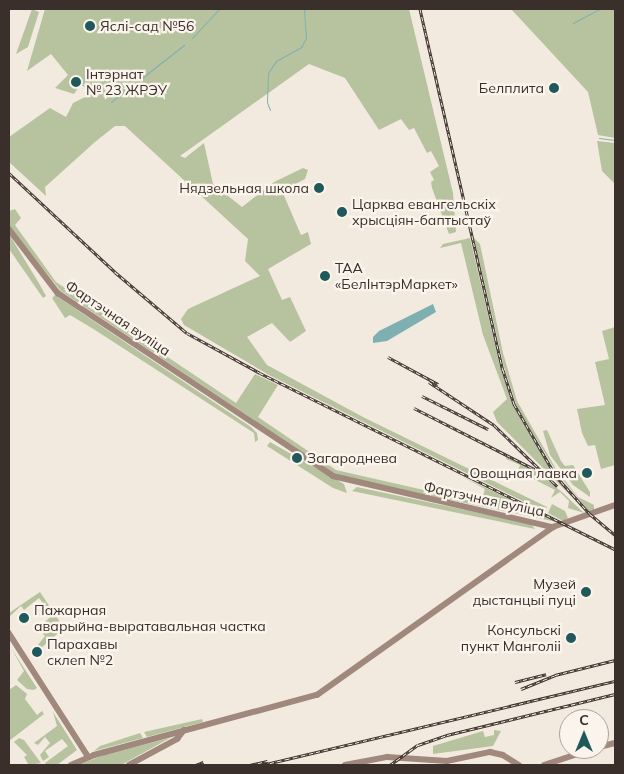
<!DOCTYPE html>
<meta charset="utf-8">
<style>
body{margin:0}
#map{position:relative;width:624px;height:774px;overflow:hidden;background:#f3eadf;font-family:Mulish,sans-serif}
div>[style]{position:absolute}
.green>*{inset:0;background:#b7c39f}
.water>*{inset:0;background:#7eb0b1}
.stream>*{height:1px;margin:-0.5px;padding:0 0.5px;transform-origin:0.5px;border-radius:0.5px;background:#7eb0b1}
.secondary>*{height:5.5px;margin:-2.75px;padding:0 2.75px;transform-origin:2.75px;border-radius:2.75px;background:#a0887c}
.rail>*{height:3px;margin-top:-1.5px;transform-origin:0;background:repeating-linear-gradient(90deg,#faf4ec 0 4px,#3a2f2a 0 8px);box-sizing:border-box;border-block:1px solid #3a2f2a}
.dots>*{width:14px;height:14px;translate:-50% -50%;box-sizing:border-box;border:2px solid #faf4ec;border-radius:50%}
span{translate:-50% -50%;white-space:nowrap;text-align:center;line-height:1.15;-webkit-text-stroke:4.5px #faf4ec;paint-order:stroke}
.poi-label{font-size:14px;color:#3a2f2a}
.left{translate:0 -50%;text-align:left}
.right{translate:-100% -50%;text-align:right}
.street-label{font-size:14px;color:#3a2f2a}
.frame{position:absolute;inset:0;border:10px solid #3a2f2a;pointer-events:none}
.north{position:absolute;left:559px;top:709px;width:50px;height:50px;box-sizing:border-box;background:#faf4ec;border:1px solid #ada59e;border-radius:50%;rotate:0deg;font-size:14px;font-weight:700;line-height:20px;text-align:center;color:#3a2f2a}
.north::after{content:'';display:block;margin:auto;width:18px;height:22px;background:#1f595c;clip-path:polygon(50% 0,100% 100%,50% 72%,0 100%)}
</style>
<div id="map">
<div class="green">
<div style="clip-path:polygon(32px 9px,39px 12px,28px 47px,16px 54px)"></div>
<div style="clip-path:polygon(45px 9px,409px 9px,453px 193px,456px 232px,449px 234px,432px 188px,431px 182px,434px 180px,430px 172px,439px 166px,431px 151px,427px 153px,414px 128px,409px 130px,401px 119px,379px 130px,345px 78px,309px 64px,180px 156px,185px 158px,204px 143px,213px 184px,242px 207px,274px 182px,303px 168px,308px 170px,305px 179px,282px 191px,301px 235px,308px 232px,311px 244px,268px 269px,282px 300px,290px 297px,306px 331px,290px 342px,272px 323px,247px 337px,267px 365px,363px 417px,547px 507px,545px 512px,269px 375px,184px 325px,181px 319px,188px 309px,260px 276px,245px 261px,248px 239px,125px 126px,115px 126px,95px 142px,45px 187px,46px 196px,9px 162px,9px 137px,50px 108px,66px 117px,73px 103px,91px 94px,93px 90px,80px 85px,74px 94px,55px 88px,68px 75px,51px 54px,27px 71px)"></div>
<div style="clip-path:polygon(511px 9px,615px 9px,615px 138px,598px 135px,588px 92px)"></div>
<div style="clip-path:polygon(597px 141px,615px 143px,615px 184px,602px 171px)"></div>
<div style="clip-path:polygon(15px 209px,21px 218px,15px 225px,56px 282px,236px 403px,255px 374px,278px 385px,258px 417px,336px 470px,481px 503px,485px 489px,463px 477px,557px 522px,349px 479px,332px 472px,61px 291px,9px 227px,9px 211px)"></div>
<div style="clip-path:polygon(9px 234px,40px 285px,46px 296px,43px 298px,9px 249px)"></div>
<div style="clip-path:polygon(470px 238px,499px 362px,513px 406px,555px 477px,587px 512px,497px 422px,493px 412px,507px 399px,483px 335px,461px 243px,440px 248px,443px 244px)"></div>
<div style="clip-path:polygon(474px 238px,480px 244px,503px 353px,517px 401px,556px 469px,578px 497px,594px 505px,594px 510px,589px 511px,557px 473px,517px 407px,504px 367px)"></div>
<div style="clip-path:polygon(55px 295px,251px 427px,257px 433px,258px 440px,255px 442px,254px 433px,95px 330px,70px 315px,65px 318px,52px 298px)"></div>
<div style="clip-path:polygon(615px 327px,615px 465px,601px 469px,595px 445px,588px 446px,582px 433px,577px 409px,605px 405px,595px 362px,609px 359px,602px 331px)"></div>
<div style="clip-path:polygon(547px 430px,561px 461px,565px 466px,573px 465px,590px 492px,590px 497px,573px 485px,550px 455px,543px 431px)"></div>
<div style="clip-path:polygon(270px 442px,344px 484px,347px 493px,333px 488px,267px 446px)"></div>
<div style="clip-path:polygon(507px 456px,540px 474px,563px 493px,584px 513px,568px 508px,569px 501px,560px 492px,551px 498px,555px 490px,518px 471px,520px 465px,506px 459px)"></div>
<div style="clip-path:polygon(357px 487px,531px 524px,535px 529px,352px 491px)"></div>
<div style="clip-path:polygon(552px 504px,565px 511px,568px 518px,563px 521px,548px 513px)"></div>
<div style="clip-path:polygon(40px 592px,64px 628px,41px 648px,37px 646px,45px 636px,38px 629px,52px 615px,39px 598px,24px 610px,21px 606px,9px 617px,9px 613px)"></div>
<div style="clip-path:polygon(11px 648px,37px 688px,34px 690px,27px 689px,17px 680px,24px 671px)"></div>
<div style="clip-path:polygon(16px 685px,27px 694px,25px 699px,37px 715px,42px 711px,44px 714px,9px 741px,9px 690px)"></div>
<div style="clip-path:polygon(53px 712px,77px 750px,57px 765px,46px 765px,45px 763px,68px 746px,62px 739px,45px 751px,49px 757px,43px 761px,40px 755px,50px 743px,45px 737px,38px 745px,34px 743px,57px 726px)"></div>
<div style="clip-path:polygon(202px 719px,203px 722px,147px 737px,144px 732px)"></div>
<div style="clip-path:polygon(494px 730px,501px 731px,493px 746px,433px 754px,433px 746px,483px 731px,485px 737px,494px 735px)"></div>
<div style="clip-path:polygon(140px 733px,143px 738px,94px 751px,100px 746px)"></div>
<div style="clip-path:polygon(19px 738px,24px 740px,41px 763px,29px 765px,24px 757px,27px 755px,14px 742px)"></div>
<div style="clip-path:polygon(170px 738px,123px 764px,78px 765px,104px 755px)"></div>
</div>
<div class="water">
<div style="clip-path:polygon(433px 304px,436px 312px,387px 341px,373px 343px,373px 337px,379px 331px)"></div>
</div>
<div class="stream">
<div style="left:573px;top:23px;width:30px;rotate:-28deg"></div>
<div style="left:192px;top:38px;width:40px;rotate:-47deg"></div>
<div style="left:111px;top:102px;width:93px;rotate:-38deg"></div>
<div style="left:270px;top:110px;width:9px;rotate:-111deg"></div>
<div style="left:267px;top:102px;width:29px;rotate:-88deg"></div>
<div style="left:268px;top:73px;width:14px;rotate:-56deg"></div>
<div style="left:276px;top:61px;width:29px;rotate:-29deg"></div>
<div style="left:301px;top:47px;width:10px;rotate:-61deg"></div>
<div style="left:306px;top:38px;width:29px;rotate:-94deg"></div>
<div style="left:599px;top:138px;width:16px;rotate:7deg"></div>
</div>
<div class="secondary">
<div style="left:9px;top:229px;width:81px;rotate:52.6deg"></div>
<div style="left:58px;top:293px;width:330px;rotate:33.6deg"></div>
<div style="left:333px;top:476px;width:226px;rotate:13.1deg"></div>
<div style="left:9px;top:633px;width:146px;rotate:57.3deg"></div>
<div style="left:599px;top:747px;width:16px;rotate:-14deg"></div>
<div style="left:71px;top:765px;width:25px;rotate:-23deg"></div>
<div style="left:94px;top:755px;width:231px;rotate:-15.1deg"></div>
<div style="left:317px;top:695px;width:290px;rotate:-35.4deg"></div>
<div style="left:553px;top:527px;width:66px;rotate:-19.5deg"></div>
<div style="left:129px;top:765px;width:55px;rotate:-28.4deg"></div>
<div style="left:177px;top:739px;width:11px;rotate:-52deg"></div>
<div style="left:345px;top:765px;width:43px;rotate:-10.8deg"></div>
<div style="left:387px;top:757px;width:60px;rotate:3.8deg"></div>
<div style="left:447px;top:761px;width:44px;rotate:-11.8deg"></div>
<div style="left:490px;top:752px;width:13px;rotate:13deg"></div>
<div style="left:503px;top:755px;width:19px;rotate:32deg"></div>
<div style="left:544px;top:765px;width:52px;rotate:-18.1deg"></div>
</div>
<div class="rail">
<div style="left:420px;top:9px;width:370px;rotate:77.1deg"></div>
<div style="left:503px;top:370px;width:36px;rotate:72deg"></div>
<div style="left:514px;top:404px;width:83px;rotate:59.7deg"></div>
<div style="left:556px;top:476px;width:51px;rotate:48.2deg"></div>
<div style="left:590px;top:514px;width:33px;rotate:40deg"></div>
<div style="left:9px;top:173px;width:145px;rotate:43deg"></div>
<div style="left:115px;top:272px;width:94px;rotate:40.3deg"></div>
<div style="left:187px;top:333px;width:83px;rotate:28.7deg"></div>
<div style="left:260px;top:373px;width:396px;rotate:26.4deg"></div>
<div style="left:388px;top:357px;width:57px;rotate:28.4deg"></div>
<div style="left:429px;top:382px;width:78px;rotate:33.5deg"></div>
<div style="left:494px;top:425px;width:88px;rotate:44.1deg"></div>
<div style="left:422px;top:396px;width:74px;rotate:26.6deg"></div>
<div style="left:414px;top:408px;width:135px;rotate:26.9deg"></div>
<div style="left:515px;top:682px;width:32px;rotate:-14deg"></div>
<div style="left:521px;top:689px;width:37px;rotate:-22deg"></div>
<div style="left:555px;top:675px;width:62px;rotate:-14deg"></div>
<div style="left:196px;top:765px;width:8px;rotate:-23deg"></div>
<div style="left:250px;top:765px;width:18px;rotate:-13deg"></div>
<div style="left:262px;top:765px;width:363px;rotate:-13.4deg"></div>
<div style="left:390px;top:765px;width:34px;rotate:-36deg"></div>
<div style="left:418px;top:745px;width:31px;rotate:-19deg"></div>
<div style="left:447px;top:735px;width:173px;rotate:-13.7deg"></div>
</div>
<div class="dots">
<div style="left:90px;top:26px;background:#1f595c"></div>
<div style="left:76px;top:82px;background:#1f595c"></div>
<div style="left:554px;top:88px;background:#1f595c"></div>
<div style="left:319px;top:188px;background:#1f595c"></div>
<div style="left:342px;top:212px;background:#1f595c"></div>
<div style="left:325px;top:276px;background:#1f595c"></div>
<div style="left:297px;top:458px;background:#1f595c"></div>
<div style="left:587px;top:473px;background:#1f595c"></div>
<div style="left:586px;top:592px;background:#1f595c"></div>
<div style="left:24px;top:618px;background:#1f595c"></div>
<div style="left:571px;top:638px;background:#1f595c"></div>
<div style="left:37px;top:652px;background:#1f595c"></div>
</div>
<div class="poi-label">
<span class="left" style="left:100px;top:26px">Яслі-сад №56</span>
<span class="left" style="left:86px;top:82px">Інтэрнат<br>№ 23 ЖРЭУ</span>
<span class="right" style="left:544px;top:88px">Белплита</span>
<span class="right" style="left:309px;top:188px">Нядзельная школа</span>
<span class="left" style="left:352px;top:212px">Царква евангельскіх<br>хрысціян-баптыстаў</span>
<span class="left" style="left:335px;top:276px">ТАА<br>«БелІнтэрМаркет»</span>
<span class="left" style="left:307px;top:458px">Загароднева</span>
<span class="right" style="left:577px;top:473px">Овощная лавка</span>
<span class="right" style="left:576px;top:592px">Музей<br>дыстанцыі пуці</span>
<span class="left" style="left:34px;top:618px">Пажарная<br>аварыйна-выратавальная частка</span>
<span class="right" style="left:561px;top:638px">Консульскі<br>пункт Манголіі</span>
<span class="left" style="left:47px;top:652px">Парахавы<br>склеп №2</span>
</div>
<div class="street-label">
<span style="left:118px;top:318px;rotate:34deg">Фартэчная вуліца</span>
<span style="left:484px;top:499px;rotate:12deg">Фартэчная вуліца</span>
</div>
<div class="frame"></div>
<div class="north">С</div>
</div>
